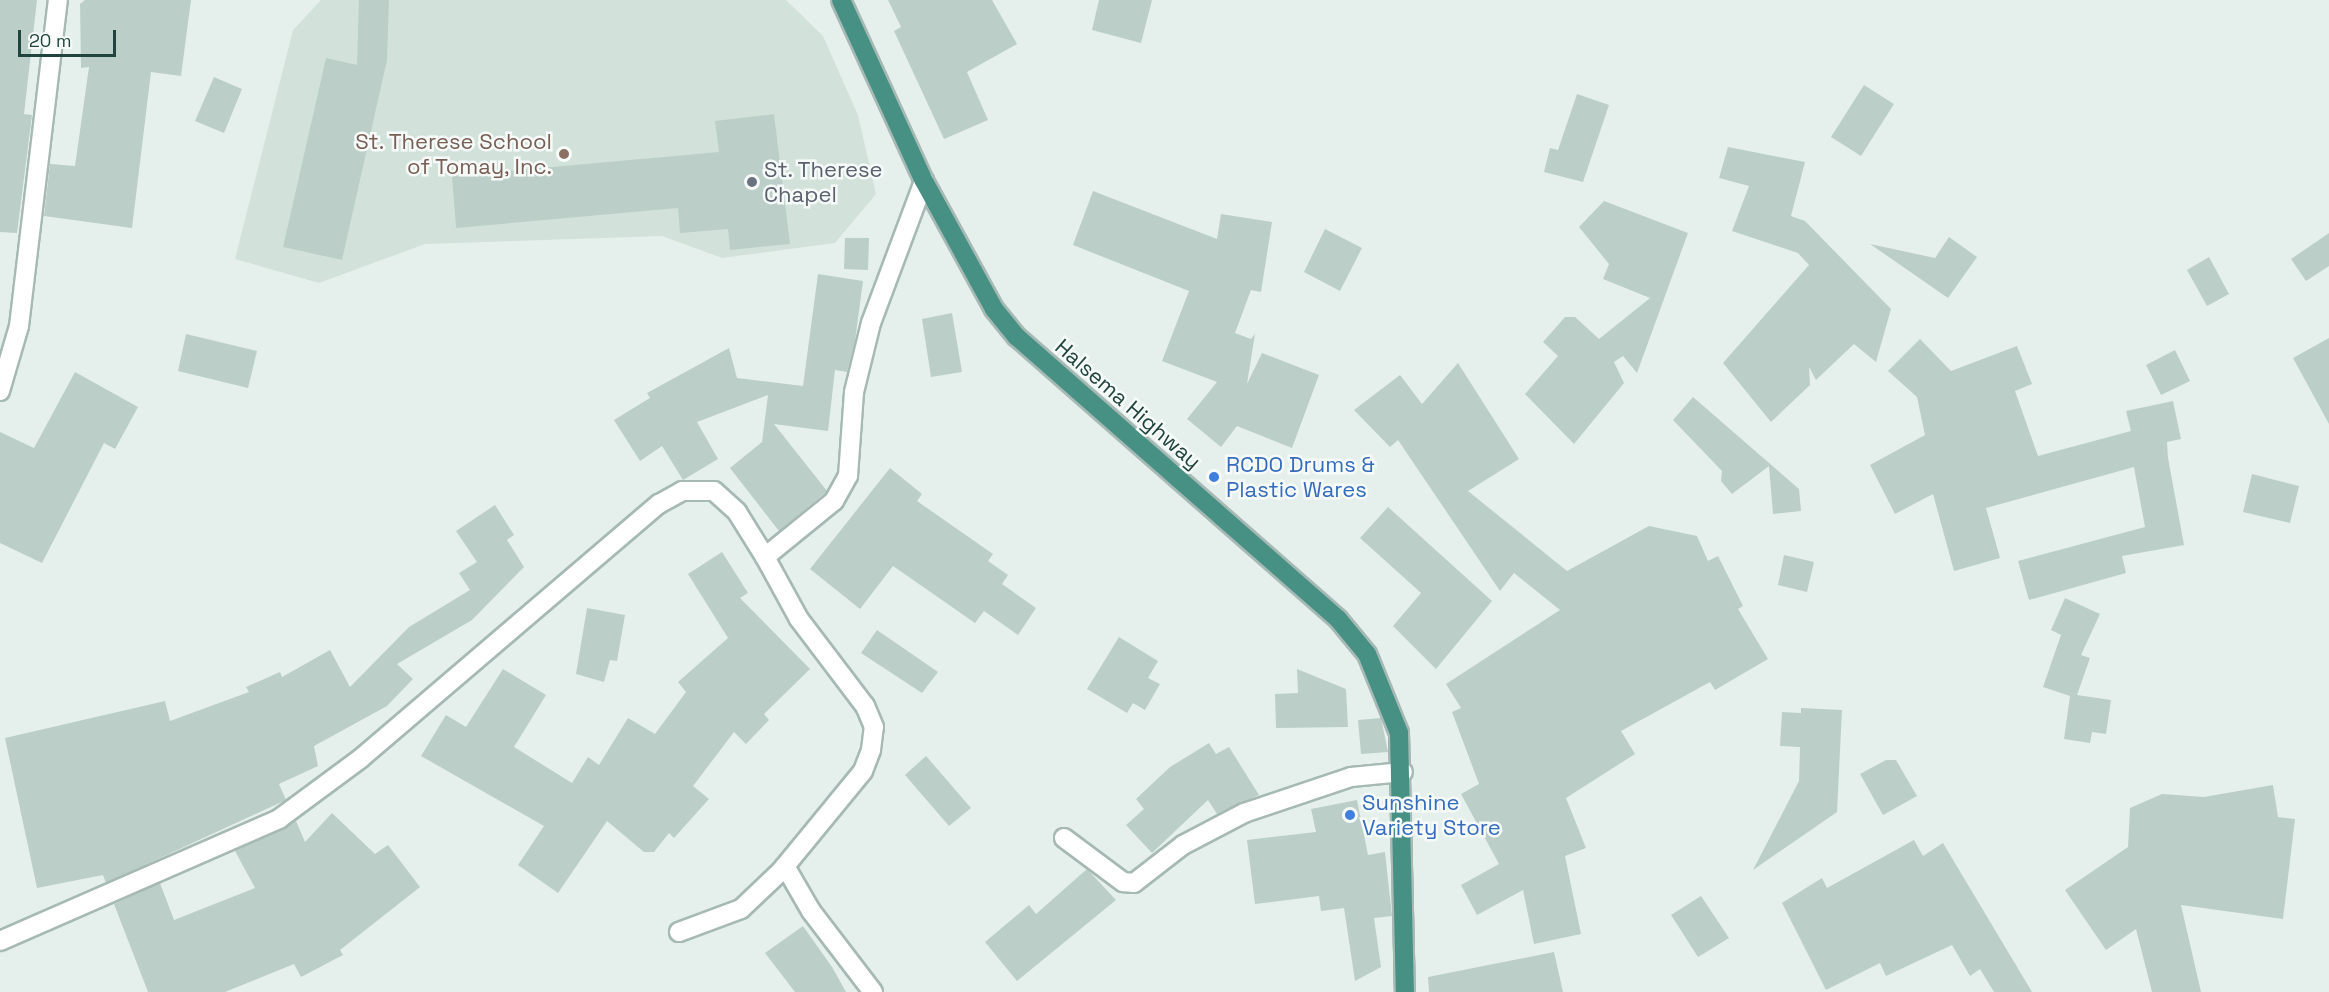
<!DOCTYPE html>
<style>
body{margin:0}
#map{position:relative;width:2329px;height:992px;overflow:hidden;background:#e5f0ec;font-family:"Space Grotesk",sans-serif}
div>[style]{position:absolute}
.built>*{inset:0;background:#d3e1db}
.building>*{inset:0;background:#bccec8}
.roads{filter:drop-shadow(2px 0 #a6b9b4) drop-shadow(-2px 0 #a6b9b4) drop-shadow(0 2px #a6b9b4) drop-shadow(0 -2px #a6b9b4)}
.minor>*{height:18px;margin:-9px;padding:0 9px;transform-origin:9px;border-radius:9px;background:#fff}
.trunk>*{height:18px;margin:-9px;padding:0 9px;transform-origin:9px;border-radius:9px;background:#469084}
.dots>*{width:16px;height:16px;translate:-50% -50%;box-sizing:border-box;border:3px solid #f6fbf9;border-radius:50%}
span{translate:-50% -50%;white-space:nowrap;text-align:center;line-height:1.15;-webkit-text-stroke:5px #f6fbf9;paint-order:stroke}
.education-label{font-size:22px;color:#785e54}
.right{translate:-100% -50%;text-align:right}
.worship-label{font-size:22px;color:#5b616d}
.left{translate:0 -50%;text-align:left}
.street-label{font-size:22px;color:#21453e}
.shop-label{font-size:22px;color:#366cbe}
.scale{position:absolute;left:18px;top:30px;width:98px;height:27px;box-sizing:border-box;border:3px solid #21453e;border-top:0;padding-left:8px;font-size:18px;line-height:21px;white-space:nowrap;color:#21453e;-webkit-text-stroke:4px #f6fbf9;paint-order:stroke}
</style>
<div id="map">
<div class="built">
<div style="clip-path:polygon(321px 0,786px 0,823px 36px,858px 115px,876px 194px,835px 243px,722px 258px,662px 236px,425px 244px,319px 283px,235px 259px,293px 30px)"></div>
</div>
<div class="building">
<div style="clip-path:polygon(0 0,37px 0,24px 114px,32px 115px,17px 233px,0 232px)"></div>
<div style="clip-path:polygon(85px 0,191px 0,181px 76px,151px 72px,132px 228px,44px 216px,50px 164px,75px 166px,89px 67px,81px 68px,80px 4px)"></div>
<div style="clip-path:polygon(359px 0,389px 0,387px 60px,342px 260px,283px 247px,326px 58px,357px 65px)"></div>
<div style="clip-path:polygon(888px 0,992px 0,1017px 44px,967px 72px,988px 120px,944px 139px,894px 31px,901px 27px)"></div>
<div style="clip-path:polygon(1099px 0,1152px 0,1141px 43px,1092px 30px)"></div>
<div style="clip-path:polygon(214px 77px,242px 89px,224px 133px,195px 121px)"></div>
<div style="clip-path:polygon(1864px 85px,1894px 104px,1861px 156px,1831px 137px)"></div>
<div style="clip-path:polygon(1577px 94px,1609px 105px,1583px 182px,1544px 172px,1550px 148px,1558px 150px)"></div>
<div style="clip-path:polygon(774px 114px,790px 244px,730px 250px,728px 229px,680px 233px,678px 208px,456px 228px,452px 176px,719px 152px,715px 121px)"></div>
<div style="clip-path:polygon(1728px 147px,1805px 162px,1791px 216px,1805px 221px,1891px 309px,1876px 362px,1854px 344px,1816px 380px,1809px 367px,1810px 385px,1771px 422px,1723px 363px,1809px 265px,1798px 253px,1732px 231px,1749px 186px,1719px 178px)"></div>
<div style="clip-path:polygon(1093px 191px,1217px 239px,1221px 214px,1272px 222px,1261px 292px,1251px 290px,1235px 333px,1251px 339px,1255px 334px,1247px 384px,1262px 353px,1319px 375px,1292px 448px,1237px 426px,1221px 447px,1187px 419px,1217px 382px,1162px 361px,1189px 291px,1073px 245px)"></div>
<div style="clip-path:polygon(1604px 201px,1688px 233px,1637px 373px,1623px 356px,1614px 362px,1624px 383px,1574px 444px,1525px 394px,1558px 356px,1543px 342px,1565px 317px,1575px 317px,1599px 339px,1650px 298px,1603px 279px,1609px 264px,1579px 227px)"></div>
<div style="clip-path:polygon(1325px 229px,1362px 248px,1340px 291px,1304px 272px)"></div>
<div style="clip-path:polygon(2329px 233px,2329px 266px,2306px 281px,2291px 259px)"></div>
<div style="clip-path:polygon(1949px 237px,1977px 257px,1948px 298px,1870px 244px,1935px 258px)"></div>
<div style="clip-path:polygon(845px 238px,869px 238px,868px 270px,844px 269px)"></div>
<div style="clip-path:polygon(2209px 257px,2229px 294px,2207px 306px,2187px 270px)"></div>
<div style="clip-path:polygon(818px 274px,863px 281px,855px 341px,847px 372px,835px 370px,828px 431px,774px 424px,827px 491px,779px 531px,730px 468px,762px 442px,768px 395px,697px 422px,718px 459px,683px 480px,662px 446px,640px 461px,614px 420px,650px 398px,647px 393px,729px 348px,737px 378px,803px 386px)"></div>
<div style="clip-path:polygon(952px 313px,962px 372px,931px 377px,922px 319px)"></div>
<div style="clip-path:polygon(186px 334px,257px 351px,248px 388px,178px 371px)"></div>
<div style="clip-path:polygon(2329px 338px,2329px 424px,2293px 358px)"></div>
<div style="clip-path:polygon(1920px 339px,1951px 371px,2017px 346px,2032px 384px,2015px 391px,2038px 456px,2131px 431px,2126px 411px,2173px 401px,2181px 439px,2167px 442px,2168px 458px,2184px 545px,2122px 556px,2126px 573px,2029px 600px,2018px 561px,2145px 527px,2134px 467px,1986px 508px,2000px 558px,1954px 571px,1933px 494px,1895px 514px,1870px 465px,1925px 435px,1917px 397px,1888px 371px)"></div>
<div style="clip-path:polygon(2175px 350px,2190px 381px,2161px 395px,2146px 365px)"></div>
<div style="clip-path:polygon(1458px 363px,1519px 459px,1468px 491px,1567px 571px,1649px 526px,1697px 536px,1708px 561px,1718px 556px,1743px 606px,1738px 609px,1768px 659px,1715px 690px,1710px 682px,1621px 731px,1635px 754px,1566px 798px,1586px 848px,1565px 856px,1581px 934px,1534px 944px,1523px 890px,1477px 915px,1461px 885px,1499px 864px,1461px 794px,1479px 784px,1452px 712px,1461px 708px,1446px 684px,1560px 610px,1514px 573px,1500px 591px,1398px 440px,1390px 447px,1354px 410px,1400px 375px,1422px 404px)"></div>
<div style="clip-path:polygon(75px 372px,138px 407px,115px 449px,104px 443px,42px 563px,0 543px,0 432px,34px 448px)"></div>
<div style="clip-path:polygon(1693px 397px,1799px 489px,1801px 511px,1773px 514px,1769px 466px,1732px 494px,1721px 481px,1722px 471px,1673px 420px)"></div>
<div style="clip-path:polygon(890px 468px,922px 494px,917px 501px,993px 554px,988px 561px,1008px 575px,1002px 584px,1036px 608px,1018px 635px,984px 611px,975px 623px,893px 566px,860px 609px,810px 569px)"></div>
<div style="clip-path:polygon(2252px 474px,2299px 486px,2290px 523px,2243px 512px)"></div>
<div style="clip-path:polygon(495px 505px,514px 535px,507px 540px,524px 567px,472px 620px,397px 664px,413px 679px,387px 706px,314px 746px,318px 766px,279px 784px,286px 800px,106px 883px,103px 875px,37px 888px,5px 738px,165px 701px,170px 721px,249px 692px,246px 687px,280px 672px,282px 677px,330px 650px,350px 687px,409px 627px,470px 590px,459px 573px,477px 562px,456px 531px)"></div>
<div style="clip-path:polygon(1388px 507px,1492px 601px,1436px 669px,1393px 626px,1421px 593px,1360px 538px)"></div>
<div style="clip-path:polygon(722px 552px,748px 593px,740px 598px,810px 669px,764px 714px,769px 720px,746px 744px,734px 732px,693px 786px,709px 799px,674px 838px,669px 833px,654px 852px,644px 852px,607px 821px,558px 893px,518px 865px,544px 826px,421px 756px,446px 715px,466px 727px,503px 669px,546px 695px,514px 747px,572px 783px,588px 757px,599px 765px,628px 718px,655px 734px,686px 692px,678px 682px,728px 638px,688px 574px)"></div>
<div style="clip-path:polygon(1784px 555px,1814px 562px,1807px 592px,1778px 585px)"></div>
<div style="clip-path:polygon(2065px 598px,2100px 614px,2081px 655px,2090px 658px,2077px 695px,2111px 700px,2106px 734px,2092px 732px,2090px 743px,2064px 739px,2070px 696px,2043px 687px,2061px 635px,2051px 630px)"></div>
<div style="clip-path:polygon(587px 608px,625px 615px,617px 661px,610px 660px,604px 682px,576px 674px)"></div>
<div style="clip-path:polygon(877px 630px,938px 672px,922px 693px,861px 653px)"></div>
<div style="clip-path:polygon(1119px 637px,1158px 661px,1148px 678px,1160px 684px,1145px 710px,1133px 703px,1127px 713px,1087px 689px)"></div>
<div style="clip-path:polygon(1297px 669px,1346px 689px,1348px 727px,1276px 728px,1275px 694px,1298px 693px)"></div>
<div style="clip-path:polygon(1801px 708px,1842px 710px,1837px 812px,1753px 870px,1799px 781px,1800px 747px,1780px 746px,1782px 712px,1801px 713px)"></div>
<div style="clip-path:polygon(1381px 718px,1388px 752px,1361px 754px,1358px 720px)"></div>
<div style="clip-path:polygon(1209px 743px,1216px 754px,1229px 747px,1259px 795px,1217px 814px,1208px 800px,1152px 853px,1126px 825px,1144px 809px,1136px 799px,1170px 767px)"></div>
<div style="clip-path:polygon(926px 756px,971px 808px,949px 826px,905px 775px)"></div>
<div style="clip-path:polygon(1886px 760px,1896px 760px,1917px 796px,1883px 815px,1860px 774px)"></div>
<div style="clip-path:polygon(2273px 785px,2278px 817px,2295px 819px,2283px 919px,2181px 905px,2201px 992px,2152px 992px,2136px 929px,2106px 950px,2065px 890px,2128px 847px,2130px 808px,2162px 794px,2204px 797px)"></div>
<div style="clip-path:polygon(1357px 800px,1368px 855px,1385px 852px,1392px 916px,1374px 918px,1381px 967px,1355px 981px,1344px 908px,1321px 911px,1319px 896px,1255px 904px,1247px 840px,1316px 832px,1311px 809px)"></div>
<div style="clip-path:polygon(332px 813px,375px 854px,388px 845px,420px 887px,340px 950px,343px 955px,301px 977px,294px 964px,225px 992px,148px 992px,114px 904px,160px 883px,174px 920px,255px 888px,235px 851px,296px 821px,305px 842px)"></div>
<div style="clip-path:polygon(1914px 840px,1923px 856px,1943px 843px,2032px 992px,1994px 992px,1980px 969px,1970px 976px,1952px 945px,1886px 976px,1880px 963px,1826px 990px,1782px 903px,1822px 878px,1827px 888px)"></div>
<div style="clip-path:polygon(1087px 869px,1116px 900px,1017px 981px,985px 942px,1029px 905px,1036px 914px)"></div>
<div style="clip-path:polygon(1701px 896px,1729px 938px,1698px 957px,1671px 915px)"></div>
<div style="clip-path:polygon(803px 926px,832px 967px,846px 992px,795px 992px,765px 953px)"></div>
<div style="clip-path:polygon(1554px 952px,1563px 992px,1429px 992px,1428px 977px)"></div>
</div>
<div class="roads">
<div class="minor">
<div style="left:0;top:391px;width:68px;rotate:-73.7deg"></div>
<div style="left:19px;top:326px;width:328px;rotate:-83.2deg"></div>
<div style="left:1064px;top:838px;width:74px;rotate:36.7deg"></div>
<div style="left:1123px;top:882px;width:11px;rotate:5deg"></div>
<div style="left:1134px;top:883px;width:62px;rotate:-37.8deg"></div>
<div style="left:1183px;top:845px;width:69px;rotate:-27.7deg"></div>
<div style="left:1244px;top:813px;width:113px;rotate:-18.6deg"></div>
<div style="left:1351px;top:777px;width:52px;rotate:-5.5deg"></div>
<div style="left:785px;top:866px;width:52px;rotate:60deg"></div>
<div style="left:811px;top:911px;width:102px;rotate:52.6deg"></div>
<div style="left:679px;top:932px;width:66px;rotate:-20.4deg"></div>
<div style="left:741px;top:909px;width:55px;rotate:-43.5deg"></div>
<div style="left:781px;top:871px;width:129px;rotate:-50.6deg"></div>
<div style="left:863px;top:771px;width:22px;rotate:-69deg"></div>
<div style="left:871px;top:750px;width:23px;rotate:-83deg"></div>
<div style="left:874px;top:727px;width:23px;rotate:-113deg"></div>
<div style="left:865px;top:706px;width:109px;rotate:-127.2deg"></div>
<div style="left:799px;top:619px;width:71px;rotate:-118.7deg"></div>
<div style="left:765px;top:557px;width:89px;rotate:-39.1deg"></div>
<div style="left:834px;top:501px;width:29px;rotate:-61deg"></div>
<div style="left:848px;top:476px;width:84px;rotate:-85.9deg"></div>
<div style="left:854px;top:392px;width:71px;rotate:-76.2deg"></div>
<div style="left:871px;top:323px;width:152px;rotate:-69.5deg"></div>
<div style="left:0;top:941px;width:305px;rotate:-23.6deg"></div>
<div style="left:279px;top:819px;width:101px;rotate:-36.5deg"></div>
<div style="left:360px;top:759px;width:393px;rotate:-40.5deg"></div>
<div style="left:659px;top:504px;width:26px;rotate:-29deg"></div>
<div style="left:682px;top:491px;width:32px"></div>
<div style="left:714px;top:491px;width:31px;rotate:42deg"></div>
<div style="left:737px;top:512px;width:53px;rotate:58.1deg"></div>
</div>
<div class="trunk">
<div style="left:841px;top:0;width:199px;rotate:65.4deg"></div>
<div style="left:924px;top:181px;width:146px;rotate:61.3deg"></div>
<div style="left:994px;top:309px;width:36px;rotate:51deg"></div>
<div style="left:1017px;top:337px;width:427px;rotate:41.3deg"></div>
<div style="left:1338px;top:619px;width:45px;rotate:50.4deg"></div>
<div style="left:1367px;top:654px;width:85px;rotate:67.9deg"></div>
<div style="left:1399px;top:733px;width:259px;rotate:88.7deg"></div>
</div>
</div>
<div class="dots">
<div style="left:564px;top:154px;background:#8d6e63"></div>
<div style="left:752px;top:182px;background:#6b7280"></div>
<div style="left:1214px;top:477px;background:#3f7fe0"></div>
<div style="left:1350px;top:815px;background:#3f7fe0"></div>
</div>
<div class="education-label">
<span class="right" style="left:552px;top:154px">St. Therese School<br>of Tomay, Inc.</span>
</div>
<div class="worship-label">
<span class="left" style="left:764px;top:182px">St. Therese<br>Chapel</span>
</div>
<div class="street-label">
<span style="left:1128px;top:404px;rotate:41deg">Halsema Highway</span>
</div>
<div class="shop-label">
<span class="left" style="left:1226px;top:477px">RCDO Drums &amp;<br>Plastic Wares</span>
<span class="left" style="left:1362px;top:815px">Sunshine<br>Variety Store</span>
</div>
<div class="scale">20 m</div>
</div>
